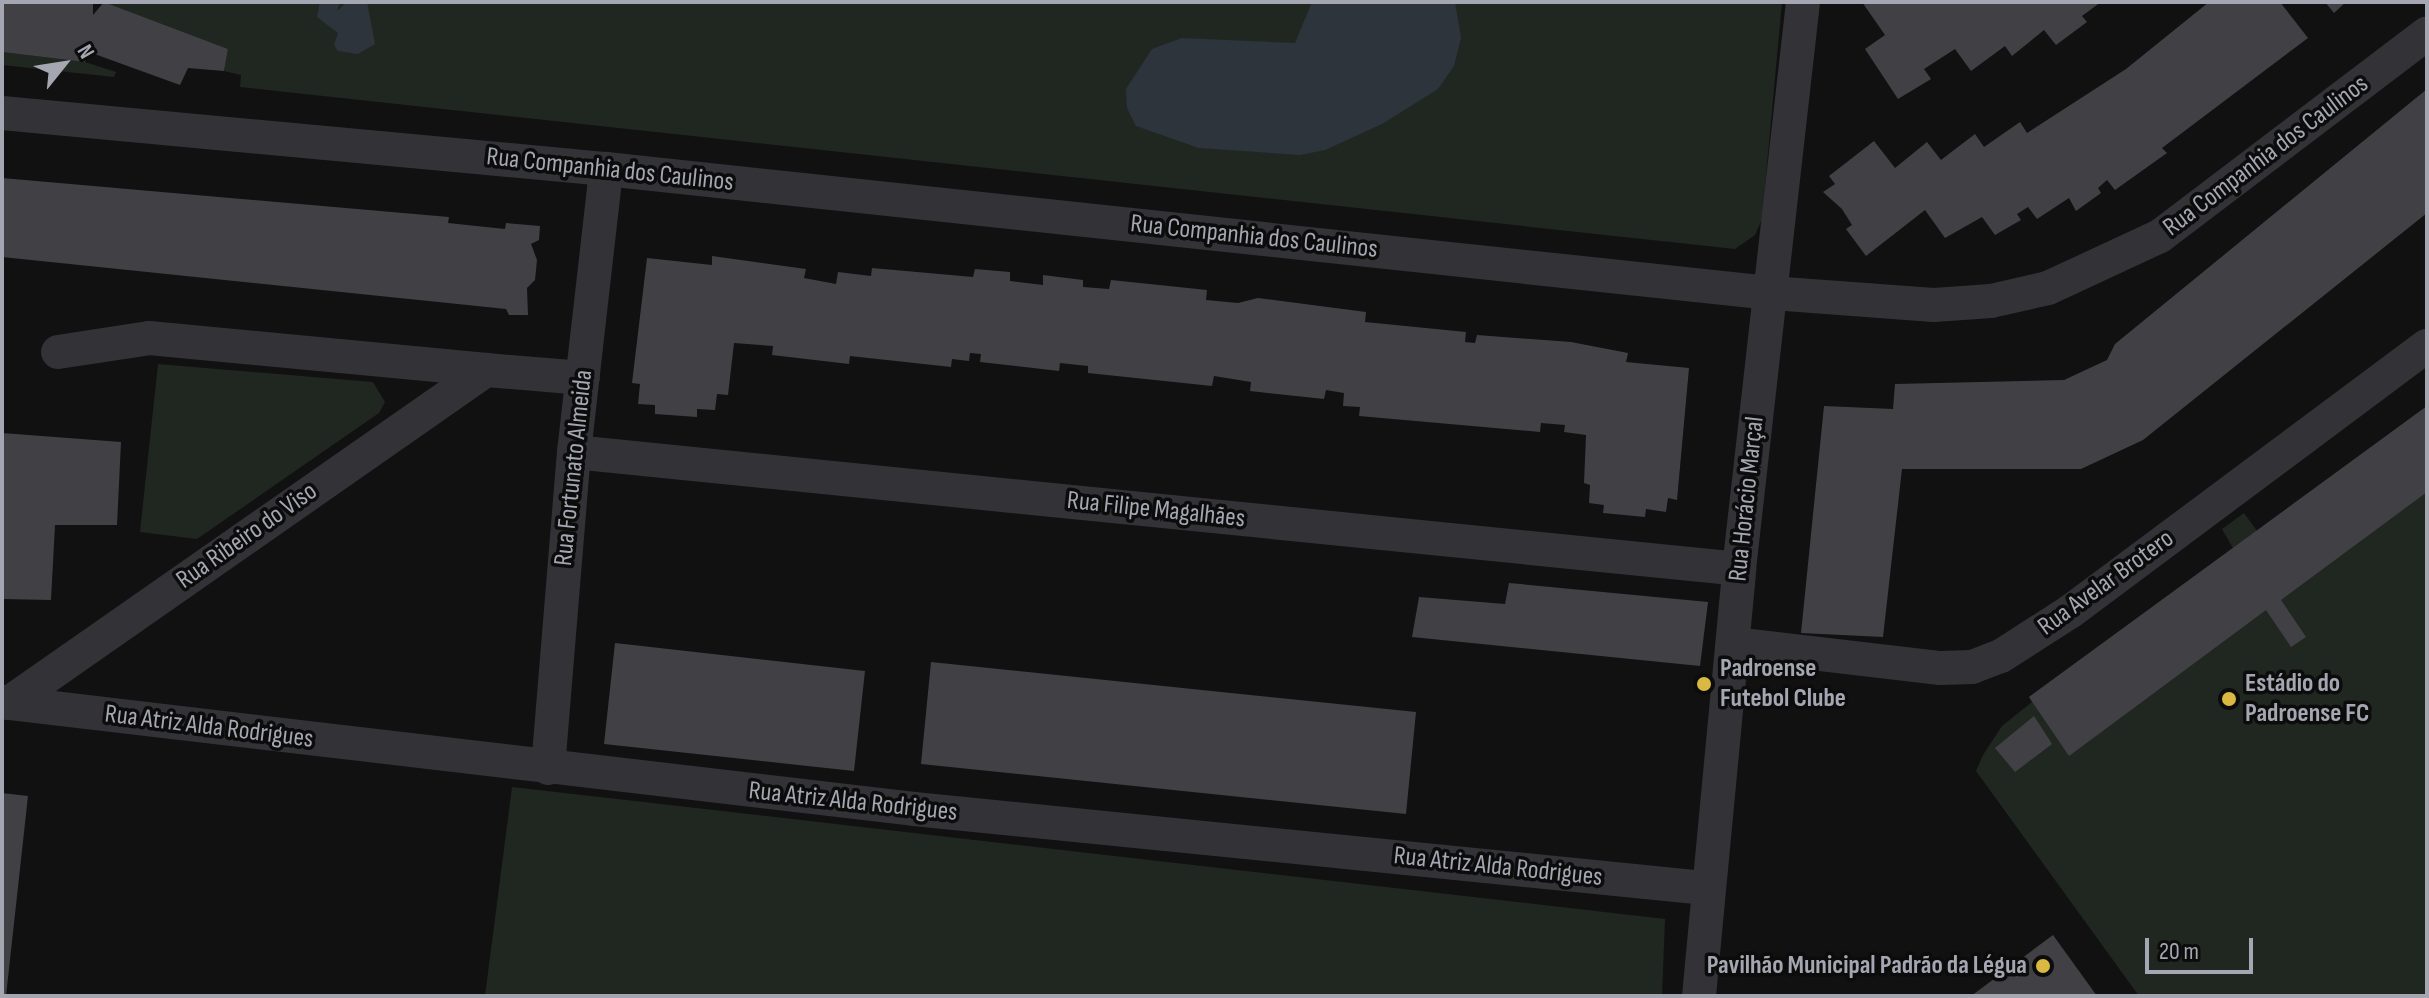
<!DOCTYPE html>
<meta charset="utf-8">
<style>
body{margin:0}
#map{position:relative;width:2429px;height:998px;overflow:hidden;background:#111112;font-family:"Sofia Sans Condensed",sans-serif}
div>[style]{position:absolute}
.green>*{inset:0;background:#202721}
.water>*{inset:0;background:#2e343b}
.building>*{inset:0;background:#414145}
.street>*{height:34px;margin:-17px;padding:0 17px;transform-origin:17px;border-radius:17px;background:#333337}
.dots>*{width:22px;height:22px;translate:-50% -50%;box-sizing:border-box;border:4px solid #0c0c0d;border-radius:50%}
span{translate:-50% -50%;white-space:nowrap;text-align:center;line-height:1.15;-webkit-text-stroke:7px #0c0c0d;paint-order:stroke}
.street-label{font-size:26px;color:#a4a7b1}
.poi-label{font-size:26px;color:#a4a7b1;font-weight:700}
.left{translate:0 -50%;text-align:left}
.right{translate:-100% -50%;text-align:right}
.frame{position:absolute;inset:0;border:4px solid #a4a7b1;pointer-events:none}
.north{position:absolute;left:24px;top:24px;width:80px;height:80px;-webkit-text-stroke:6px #0c0c0d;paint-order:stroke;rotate:60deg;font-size:22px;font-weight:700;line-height:32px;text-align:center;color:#a4a7b1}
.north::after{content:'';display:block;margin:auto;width:28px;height:36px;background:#a4a7b1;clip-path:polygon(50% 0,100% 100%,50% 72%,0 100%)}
.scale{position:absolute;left:2145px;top:938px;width:108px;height:36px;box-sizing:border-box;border:4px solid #a4a7b1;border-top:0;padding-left:10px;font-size:24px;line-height:28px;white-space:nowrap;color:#a4a7b1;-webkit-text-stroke:6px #0c0c0d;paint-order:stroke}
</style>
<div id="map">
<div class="green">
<div style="clip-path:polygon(104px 2px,1782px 2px,1762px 219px,1755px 235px,1735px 249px,240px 87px,241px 75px,224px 71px,228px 49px)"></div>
<div style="clip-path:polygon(2px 52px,85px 62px,116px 72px,114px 77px,2px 65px)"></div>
<div style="clip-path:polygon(158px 364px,373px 382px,385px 402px,379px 413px,197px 539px,140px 532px)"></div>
<div style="clip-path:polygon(2427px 406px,2427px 996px,2139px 996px,1976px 771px,1983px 755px,2002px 726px,2032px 702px,2029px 697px,2233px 548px,2222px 529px,2244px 513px,2257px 531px)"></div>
<div style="clip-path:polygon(512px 787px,1665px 919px,1662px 996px,485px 996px)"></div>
</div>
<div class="water">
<div style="clip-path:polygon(320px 2px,340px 2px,337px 11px,347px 2px,367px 2px,375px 44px,358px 54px,338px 51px,334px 45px,338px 33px,317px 17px)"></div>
<div style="clip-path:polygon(1312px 2px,1455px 2px,1461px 38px,1454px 66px,1438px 89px,1382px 124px,1325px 150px,1300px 155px,1199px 148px,1136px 126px,1127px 108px,1126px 89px,1152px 49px,1182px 38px,1295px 43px)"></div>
</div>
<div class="building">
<div style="clip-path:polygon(2px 2px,93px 2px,93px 15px,104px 2px,228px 49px,224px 71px,188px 68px,180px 85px,89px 52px,85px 62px,2px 52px)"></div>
<div style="clip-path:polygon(1862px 2px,2101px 2px,2082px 16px,2087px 22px,2056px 45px,2044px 30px,2012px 56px,2005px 46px,1971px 71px,1955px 49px,1924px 69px,1931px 79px,1898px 99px,1865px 49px,1885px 35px)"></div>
<div style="clip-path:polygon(2209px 2px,2280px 2px,2308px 38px,2162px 148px,2167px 153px,2115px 190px,2107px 180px,2098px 188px,2101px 193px,2076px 211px,2069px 198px,2037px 219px,2028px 207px,2017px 214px,2021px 220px,1995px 235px,1982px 217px,1945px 238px,1925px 210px,1866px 256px,1846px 229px,1852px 225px,1842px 209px,1823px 192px,1835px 184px,1829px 176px,1874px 141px,1895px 168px,1927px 142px,1941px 160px,1975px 134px,1984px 147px,2020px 122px,2027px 133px,2126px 69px)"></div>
<div style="clip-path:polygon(2325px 2px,2346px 2px,2334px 13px)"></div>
<div style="clip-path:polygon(2427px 89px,2427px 213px,2143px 440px,2081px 469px,1902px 469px,1883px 637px,1801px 633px,1824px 406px,1893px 409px,1895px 384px,2064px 380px,2107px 360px,2115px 344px)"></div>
<div style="clip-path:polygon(2px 178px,449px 217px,448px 223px,505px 229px,506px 223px,540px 226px,539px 240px,531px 244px,537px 260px,535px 280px,527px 288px,528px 315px,509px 315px,506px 309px,2px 257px)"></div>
<div style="clip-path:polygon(712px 256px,806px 269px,804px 278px,836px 284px,838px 272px,871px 276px,872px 268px,973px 277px,975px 269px,1010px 272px,1010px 281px,1043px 285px,1043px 275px,1083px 280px,1083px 287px,1109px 289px,1111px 280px,1207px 290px,1206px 300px,1238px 303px,1258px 298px,1366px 312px,1365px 322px,1466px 332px,1465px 342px,1475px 343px,1477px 335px,1571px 342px,1628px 353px,1626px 362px,1689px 368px,1677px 500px,1668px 498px,1666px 512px,1646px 509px,1645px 517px,1603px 513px,1604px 505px,1589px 503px,1590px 485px,1584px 483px,1586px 435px,1564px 432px,1565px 425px,1541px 423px,1540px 432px,1359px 416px,1360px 407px,1343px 406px,1344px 393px,1326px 390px,1324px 399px,1250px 391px,1251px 382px,1214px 376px,1212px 386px,1088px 373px,1088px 366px,1060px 363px,1059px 371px,980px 362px,981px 354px,970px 353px,969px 361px,952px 359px,951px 367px,850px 356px,849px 364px,772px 355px,773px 346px,734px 343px,728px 395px,717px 394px,715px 410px,697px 409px,697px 417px,655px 414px,655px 405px,638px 404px,640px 384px,632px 383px,647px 258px,712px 265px)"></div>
<div style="clip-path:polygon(2427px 406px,2427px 492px,2281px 600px,2306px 637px,2291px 647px,2266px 610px,2069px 756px,2029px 697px)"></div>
<div style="clip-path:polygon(2px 433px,121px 442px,117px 525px,55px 525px,51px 600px,2px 599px)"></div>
<div style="clip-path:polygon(1509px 583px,1708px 602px,1700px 666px,1412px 637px,1419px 597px,1505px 604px)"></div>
<div style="clip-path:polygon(615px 643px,865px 671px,854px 771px,604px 744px)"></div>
<div style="clip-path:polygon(931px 662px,1416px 712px,1406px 814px,921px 764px)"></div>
<div style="clip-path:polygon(2034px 716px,2052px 744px,2015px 772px,1995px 748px)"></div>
<div style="clip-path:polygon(2px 793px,28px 796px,6px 996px,2px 996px)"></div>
<div style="clip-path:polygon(2053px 935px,2097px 996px,1971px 996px)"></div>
</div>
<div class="street">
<div style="left:2px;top:113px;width:607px;rotate:5.3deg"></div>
<div style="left:606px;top:169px;width:1172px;rotate:6.08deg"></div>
<div style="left:1771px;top:293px;width:163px;rotate:4.2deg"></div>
<div style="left:1934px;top:305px;width:57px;rotate:-4deg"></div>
<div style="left:1991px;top:301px;width:58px;rotate:-12.8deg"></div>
<div style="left:2048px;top:288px;width:123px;rotate:-24.9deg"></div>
<div style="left:2160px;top:236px;width:335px;rotate:-37.2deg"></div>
<div style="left:58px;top:352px;width:92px;rotate:-8.7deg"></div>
<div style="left:149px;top:338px;width:339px;rotate:5.4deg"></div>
<div style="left:574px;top:452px;width:1171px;rotate:5.73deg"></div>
<div style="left:1733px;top:644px;width:209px;rotate:6.6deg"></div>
<div style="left:1941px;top:668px;width:31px;rotate:-2deg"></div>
<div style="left:1972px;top:667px;width:31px;rotate:-21deg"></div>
<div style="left:2001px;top:656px;width:83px;rotate:-32.7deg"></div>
<div style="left:2071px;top:611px;width:444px;rotate:-36.7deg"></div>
<div style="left:2px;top:702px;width:918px;rotate:6.69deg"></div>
<div style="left:914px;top:809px;width:796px;rotate:5.7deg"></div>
<div style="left:9px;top:703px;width:582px;rotate:-34.92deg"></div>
<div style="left:486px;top:370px;width:97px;rotate:4.7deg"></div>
<div style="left:548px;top:768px;width:317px;rotate:-85.3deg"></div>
<div style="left:574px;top:452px;width:285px;rotate:-83.5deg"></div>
<div style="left:1699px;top:996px;width:429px;rotate:-84.6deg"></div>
<div style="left:1739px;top:569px;width:571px;rotate:-83.56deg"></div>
</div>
<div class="dots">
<div style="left:1704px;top:684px;background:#dab942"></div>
<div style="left:2229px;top:699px;background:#dab942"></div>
<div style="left:2043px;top:966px;background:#dab942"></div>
</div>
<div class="street-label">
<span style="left:2266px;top:156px;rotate:-37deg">Rua Companhia dos Caulinos</span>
<span style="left:610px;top:170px;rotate:6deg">Rua Companhia dos Caulinos</span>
<span style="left:1254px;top:237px;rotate:6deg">Rua Companhia dos Caulinos</span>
<span style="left:574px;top:468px;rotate:-84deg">Rua Fortunato Almeida</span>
<span style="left:1747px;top:499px;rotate:-84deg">Rua Horácio Marçal</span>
<span style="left:1156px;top:510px;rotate:6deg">Rua Filipe Magalhães</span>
<span style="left:247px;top:536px;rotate:-35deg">Rua Ribeiro do Viso</span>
<span style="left:2106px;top:583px;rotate:-36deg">Rua Avelar Brotero</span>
<span style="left:209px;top:727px;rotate:7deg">Rua Atriz Alda Rodrigues</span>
<span style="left:853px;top:802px;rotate:6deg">Rua Atriz Alda Rodrigues</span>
<span style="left:1498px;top:867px;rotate:6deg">Rua Atriz Alda Rodrigues</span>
</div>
<div class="poi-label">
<span class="left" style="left:1720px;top:684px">Padroense<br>Futebol Clube</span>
<span class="left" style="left:2245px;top:699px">Estádio do<br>Padroense FC</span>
<span class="right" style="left:2027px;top:966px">Pavilhão Municipal Padrão da Légua</span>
</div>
<div class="frame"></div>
<div class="north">N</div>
<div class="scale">20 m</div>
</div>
